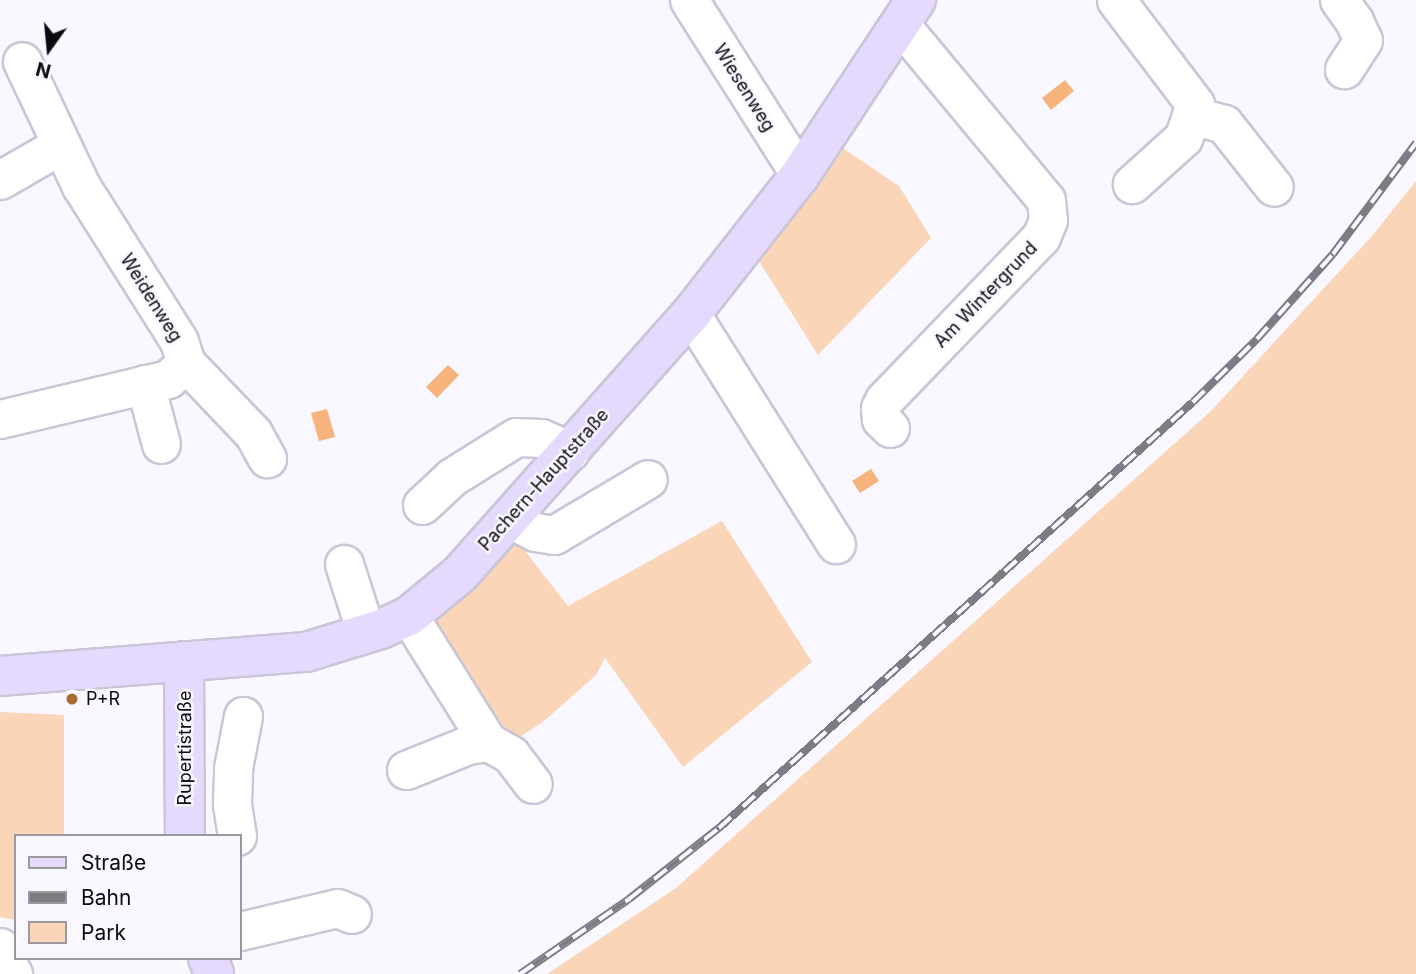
<!DOCTYPE html>
<meta charset="utf-8">
<style>
body{margin:0}
#map{position:relative;width:1416px;height:974px;overflow:hidden;background:#f9f7ff;font-family:Inter,sans-serif}
div>[style]{position:absolute}
.green>*{inset:0;background:#fad5b7}
.water>*{inset:0;background:#f6b37b}
.roads{filter:drop-shadow(2px 0 #cac5d7) drop-shadow(-2px 0 #cac5d7) drop-shadow(0 2px #cac5d7) drop-shadow(0 -2px #cac5d7)}
.minor>*{height:37px;margin:-18.5px;padding:0 18.5px;transform-origin:18.5px;border-radius:18.5px;background:#fff}
.major>*{height:38px;margin:-19px;padding:0 19px;transform-origin:19px;border-radius:19px;background:#e5d9fd}
.rail>*{height:8px;margin-top:-4px;transform-origin:0;background:repeating-linear-gradient(90deg,#f9f7ff 0 16px,#7e7c83 0 32px);box-sizing:border-box;border-block:2px solid #7e7c83}
.dots>*{width:19px;height:19px;translate:-50% -50%;box-sizing:border-box;border:4px solid #f9f7ff;border-radius:50%}
span{translate:-50% -50%;white-space:nowrap;text-align:center;line-height:1.15;-webkit-text-stroke:5px #f9f7ff;paint-order:stroke}
.street-label{font-size:18px;color:#0d0b11}
.poi-label{font-size:18px;color:#0d0b11}
.left{translate:0 -50%;text-align:left}
.legend{position:absolute;left:14px;top:834px;width:228px;height:126px;box-sizing:border-box;background:#f9f7ff;border:2px solid #9b99a0;margin:0;padding:9px 12px;list-style:none;font-size:21px;color:#0d0b11}
.legend li{display:flex;align-items:center;gap:14px;height:35px}
.legend b{width:35px;border:2px solid #9b99a0}
.north{position:absolute;left:14px;top:14px;width:70px;height:70px;-webkit-text-stroke:5px #f9f7ff;paint-order:stroke;rotate:195deg;font-size:19px;font-weight:700;line-height:28px;text-align:center;color:#0d0b11}
.north::after{content:'';display:block;margin:auto;width:24px;height:32px;background:#0d0b11;clip-path:polygon(50% 0,100% 100%,50% 72%,0 100%)}
</style>
<div id="map">
<div class="green">
<div style="clip-path:polygon(838px 145px,899px 186px,931px 238px,818px 355px,757px 258px)"></div>
<div style="clip-path:polygon(1416px 181px,1416px 974px,547px 974px,676px 888px,1211px 411px,1372px 236px)"></div>
<div style="clip-path:polygon(722px 521px,812px 662px,683px 767px,605px 658px,596px 675px,544px 721px,521px 736px,507px 736px,490px 722px,435px 633px,434px 618px,514px 537px,568px 606px)"></div>
<div style="clip-path:polygon(0 712px,64px 715px,64px 836px,16px 836px,16px 920px,0 917px)"></div>
</div>
<div class="water">
<div style="clip-path:polygon(1065px 80px,1074px 91px,1051px 110px,1042px 98px)"></div>
<div style="clip-path:polygon(448px 365px,459px 375px,437px 398px,426px 387px)"></div>
<div style="clip-path:polygon(327px 409px,335px 437px,319px 441px,311px 413px)"></div>
<div style="clip-path:polygon(871px 469px,879px 481px,860px 493px,852px 481px)"></div>
</div>
<div class="roads">
<div class="minor">
<div style="left:689px;top:0;width:207px;rotate:57.6deg"></div>
<div style="left:1116px;top:0;width:131px;rotate:52.8deg"></div>
<div style="left:1195px;top:104px;width:36px;rotate:109deg"></div>
<div style="left:1183px;top:138px;width:69px;rotate:138deg"></div>
<div style="left:1339px;top:0;width:26px;rotate:54deg"></div>
<div style="left:1354px;top:21px;width:21px;rotate:65deg"></div>
<div style="left:1363px;top:40px;width:35px;rotate:123deg"></div>
<div style="left:1191px;top:115px;width:34px;rotate:15deg"></div>
<div style="left:1224px;top:124px;width:80px;rotate:51.6deg"></div>
<div style="left:0;top:180px;width:68px;rotate:-30deg"></div>
<div style="left:691px;top:314px;width:272px;rotate:57.8deg"></div>
<div style="left:186px;top:363px;width:97px;rotate:46.3deg"></div>
<div style="left:253px;top:433px;width:29px;rotate:61deg"></div>
<div style="left:145px;top:384px;width:62px;rotate:75.1deg"></div>
<div style="left:0;top:419px;width:173px;rotate:-13.4deg"></div>
<div style="left:168px;top:379px;width:24px;rotate:-42deg"></div>
<div style="left:186px;top:363px;width:23px;rotate:-108deg"></div>
<div style="left:179px;top:341px;width:183px;rotate:-122.3deg"></div>
<div style="left:81px;top:186px;width:138px;rotate:-115.3deg"></div>
<div style="left:890px;top:428px;width:13px;rotate:-135deg"></div>
<div style="left:881px;top:419px;width:11px;rotate:-95deg"></div>
<div style="left:880px;top:408px;width:9px;rotate:-63deg"></div>
<div style="left:884px;top:400px;width:226px;rotate:-46.1deg"></div>
<div style="left:1041px;top:237px;width:18px;rotate:-68deg"></div>
<div style="left:1048px;top:220px;width:20px;rotate:-96deg"></div>
<div style="left:1046px;top:200px;width:229px;rotate:-129.7deg"></div>
<div style="left:422px;top:505px;width:41px;rotate:-43deg"></div>
<div style="left:452px;top:477px;width:75px;rotate:-32deg"></div>
<div style="left:516px;top:437px;width:25px;rotate:2deg"></div>
<div style="left:541px;top:438px;width:32px;rotate:24deg"></div>
<div style="left:510px;top:519px;width:28px;rotate:27deg"></div>
<div style="left:535px;top:532px;width:19px;rotate:9deg"></div>
<div style="left:554px;top:535px;width:109px;rotate:-30.8deg"></div>
<div style="left:344px;top:564px;width:72px;rotate:72.3deg"></div>
<div style="left:409px;top:616px;width:149px;rotate:57.9deg"></div>
<div style="left:406px;top:770px;width:67px;rotate:-22deg"></div>
<div style="left:468px;top:745px;width:20px;rotate:-9deg"></div>
<div style="left:488px;top:742px;width:26px;rotate:29deg"></div>
<div style="left:511px;top:755px;width:36px;rotate:53deg"></div>
<div style="left:237px;top:836px;width:33px;rotate:-99deg"></div>
<div style="left:232px;top:803px;width:35px;rotate:-88deg"></div>
<div style="left:233px;top:768px;width:53px;rotate:-79.1deg"></div>
<div style="left:240px;top:931px;width:100px;rotate:-13.3deg"></div>
<div style="left:337px;top:908px;width:16px;rotate:22deg"></div>
<div style="left:0;top:947px;width:30px;rotate:64deg"></div>
</div>
<div class="major">
<div style="left:184px;top:661px;width:175px;rotate:89.7deg"></div>
<div style="left:0;top:676px;width:307px;rotate:-4.5deg"></div>
<div style="left:306px;top:652px;width:78px;rotate:-17deg"></div>
<div style="left:381px;top:629px;width:31px;rotate:-25deg"></div>
<div style="left:409px;top:616px;width:66px;rotate:-39.5deg"></div>
<div style="left:460px;top:574px;width:348px;rotate:-48.4deg"></div>
<div style="left:691px;top:314px;width:177px;rotate:-51.9deg"></div>
<div style="left:800px;top:175px;width:210px;rotate:-56.5deg"></div>
<div style="left:208px;top:958px;width:17px;rotate:69deg"></div>
</div>
</div>
<div class="rail">
<div style="left:520px;top:974px;width:132px;rotate:-34.5deg"></div>
<div style="left:629px;top:899px;width:115px;rotate:-38.3deg"></div>
<div style="left:719px;top:828px;width:637px;rotate:-41.95deg"></div>
<div style="left:1193px;top:402px;width:90px;rotate:-44.5deg"></div>
<div style="left:1257px;top:339px;width:114px;rotate:-48.2deg"></div>
<div style="left:1333px;top:254px;width:139px;rotate:-53.2deg"></div>
</div>
<div class="dots">
<div style="left:72px;top:699px;background:#ab6c33"></div>
</div>
<div class="street-label">
<span style="left:744px;top:88px;rotate:58deg">Wiesenweg</span>
<span style="left:986px;top:295px;rotate:-46deg">Am Wintergrund</span>
<span style="left:151px;top:298px;rotate:58deg">Weidenweg</span>
<span style="left:544px;top:480px;rotate:-48deg">Pachern-Hauptstraße</span>
<span style="left:185px;top:748px;rotate:-90deg">Rupertistraße</span>
</div>
<div class="poi-label">
<span class="left" style="left:86px;top:699px">P+R</span>
</div>
<ul class="legend">
<li><b style="height:9px;background:#e5d9fd"></b>Straße</li>
<li><b style="height:9px;background:#7e7c83"></b>Bahn</li>
<li><b style="height:19px;background:#fad5b7"></b>Park</li>
</ul>
<div class="north">N</div>
</div>
